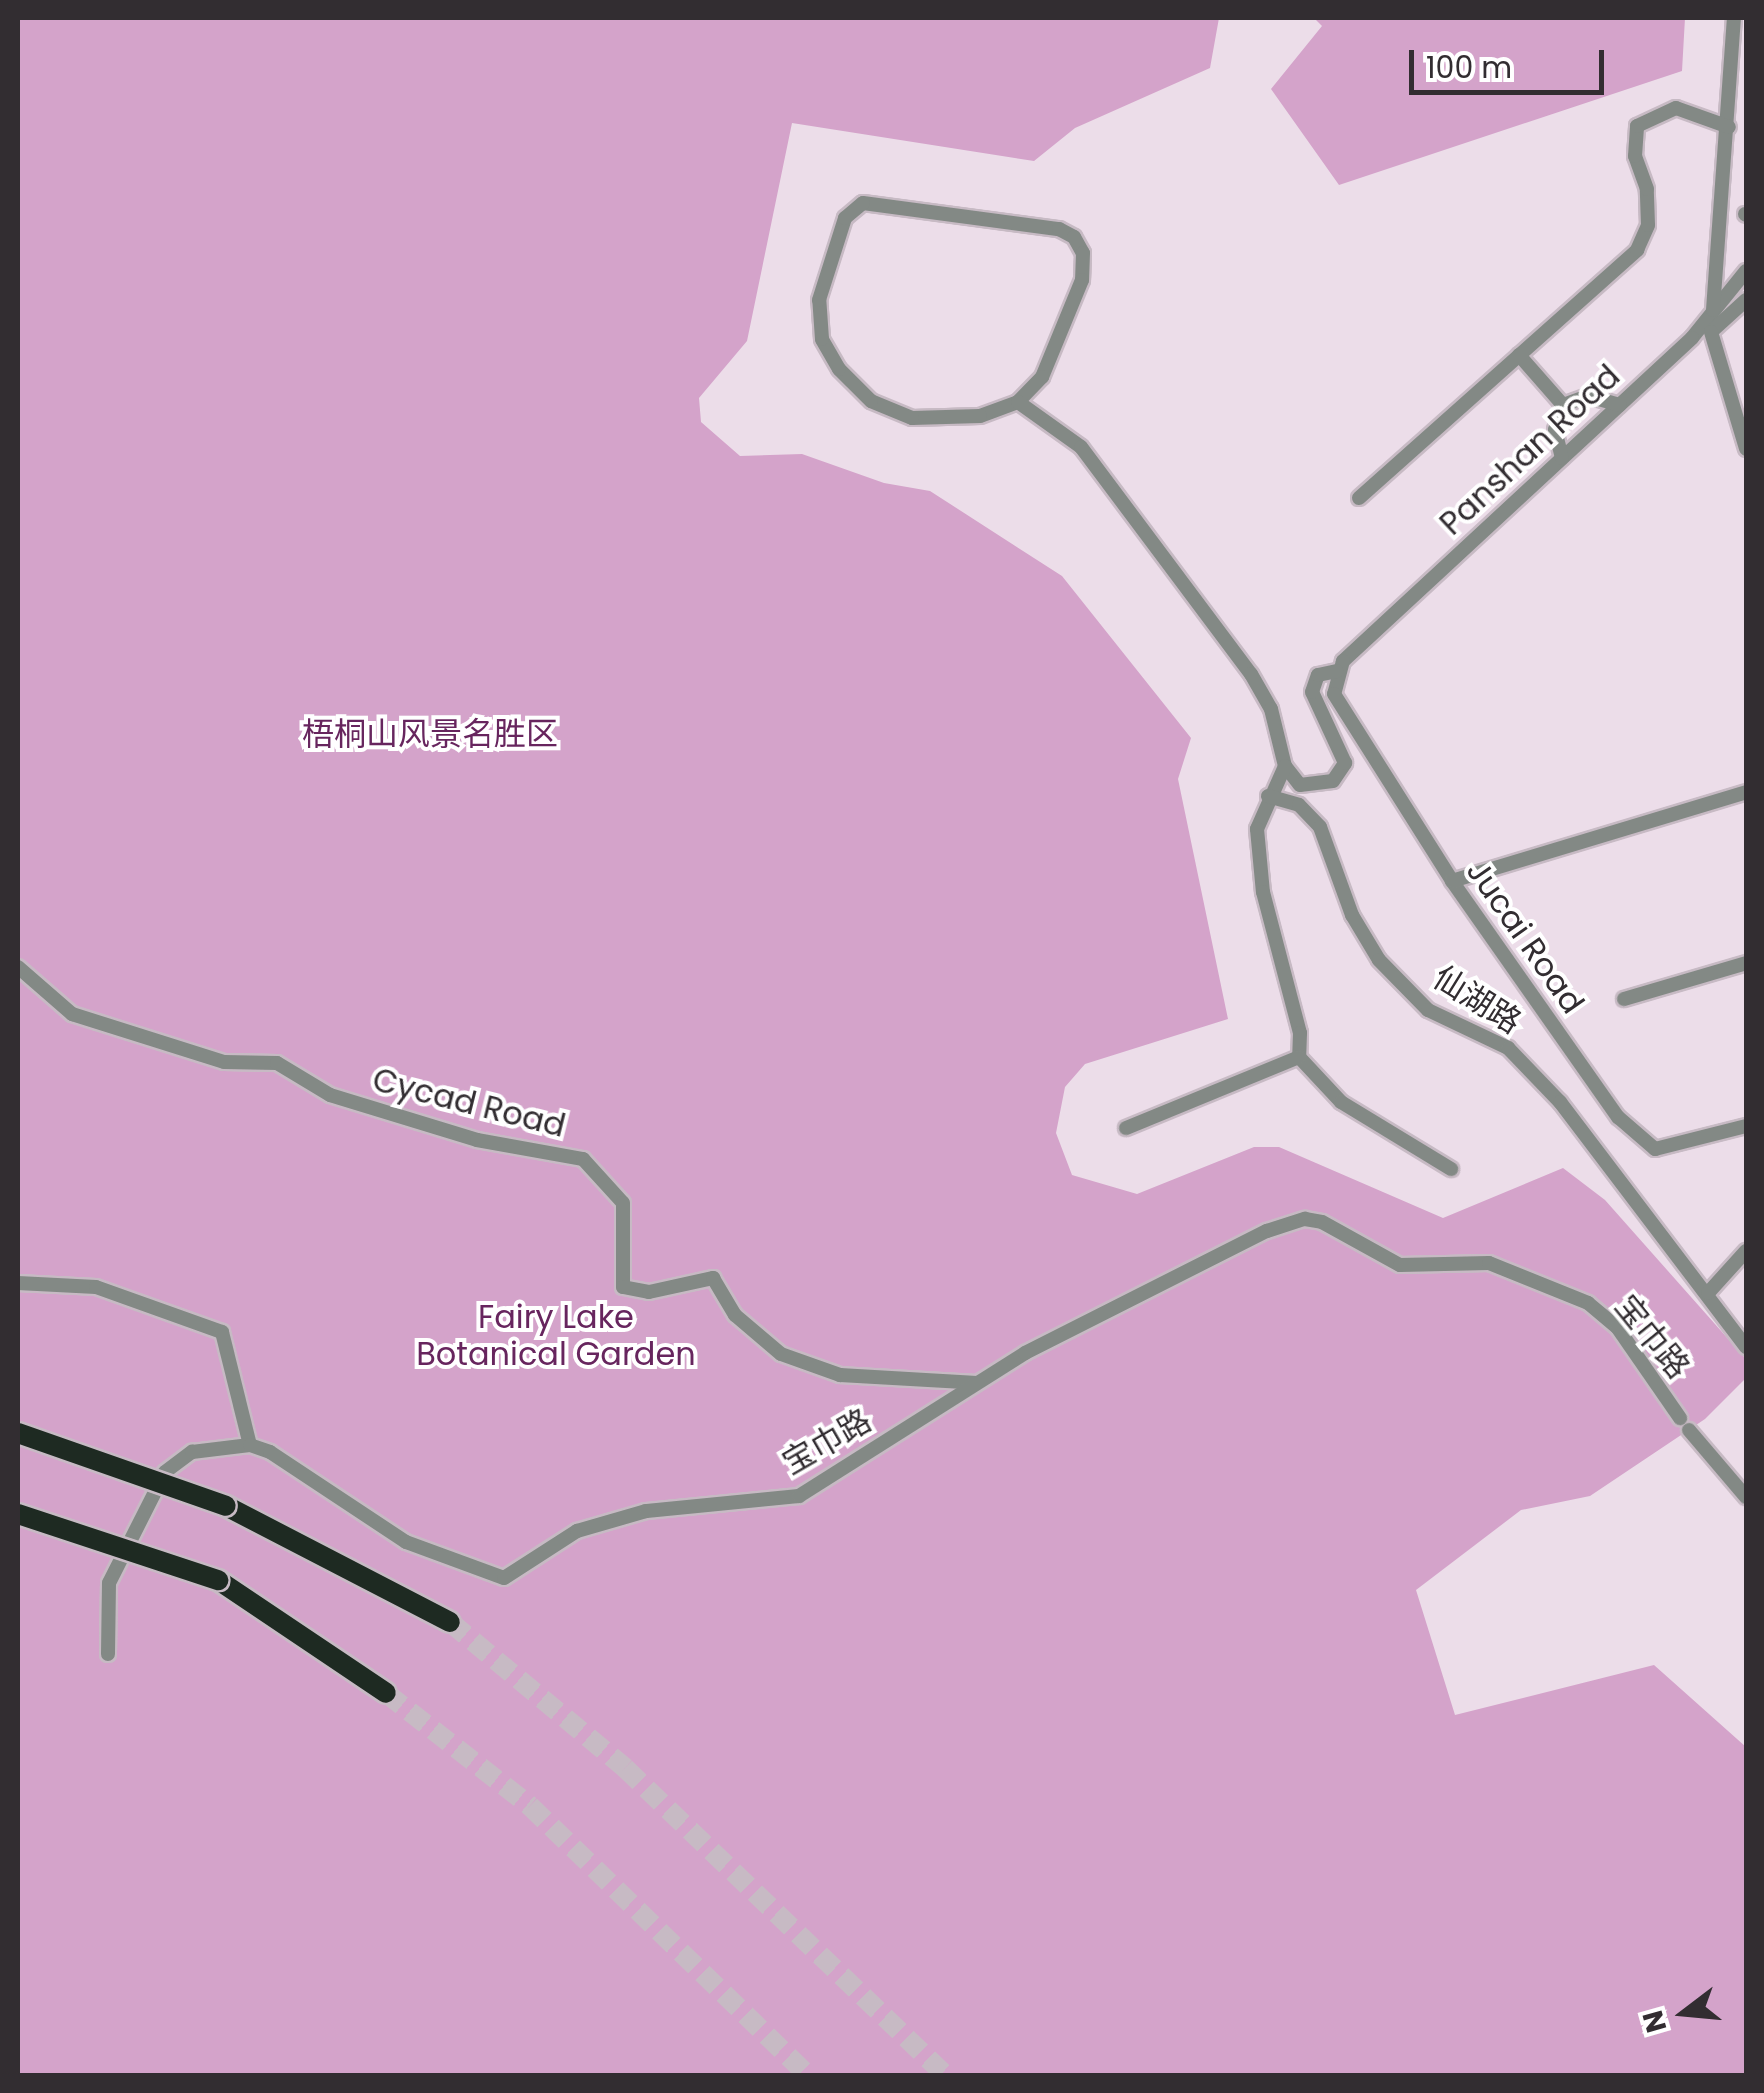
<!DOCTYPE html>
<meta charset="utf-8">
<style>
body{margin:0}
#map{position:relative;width:1764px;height:2093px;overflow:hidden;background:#ecdde9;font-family:Poppins,"Noto Sans SC",sans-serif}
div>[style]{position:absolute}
.green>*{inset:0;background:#d4a3ca}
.highway-tunnel>*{height:20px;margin-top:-10px;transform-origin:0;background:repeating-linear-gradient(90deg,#c7bac4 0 20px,transparent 0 30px)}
.roads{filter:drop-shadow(2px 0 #c7bac4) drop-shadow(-2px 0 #c7bac4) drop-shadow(0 2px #c7bac4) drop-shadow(0 -2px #c7bac4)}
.minor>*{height:14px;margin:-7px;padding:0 7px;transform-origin:7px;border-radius:7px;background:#838985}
.highway>*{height:20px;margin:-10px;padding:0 10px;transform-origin:10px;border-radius:10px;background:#1e2a22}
.bridges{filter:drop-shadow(2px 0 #c7bac4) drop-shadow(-2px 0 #c7bac4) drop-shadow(0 2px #c7bac4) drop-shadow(0 -2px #c7bac4)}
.highway-bridge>*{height:20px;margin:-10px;padding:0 10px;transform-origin:10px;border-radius:10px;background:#1e2a22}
span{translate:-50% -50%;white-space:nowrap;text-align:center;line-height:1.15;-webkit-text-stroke:8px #fff;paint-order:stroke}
.street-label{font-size:32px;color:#322d31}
.park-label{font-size:32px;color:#67255e}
.frame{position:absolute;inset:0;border:20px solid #322d31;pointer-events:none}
.north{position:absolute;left:1634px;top:1963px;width:100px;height:100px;-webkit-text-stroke:8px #fff;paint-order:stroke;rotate:254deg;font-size:28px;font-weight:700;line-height:40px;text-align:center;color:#322d31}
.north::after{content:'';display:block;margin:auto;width:35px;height:45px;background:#322d31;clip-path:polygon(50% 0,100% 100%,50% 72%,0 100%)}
.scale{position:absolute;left:1409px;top:50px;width:195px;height:45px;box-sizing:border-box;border:5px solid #322d31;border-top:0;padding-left:12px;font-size:30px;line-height:35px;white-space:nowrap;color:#322d31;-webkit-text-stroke:8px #fff;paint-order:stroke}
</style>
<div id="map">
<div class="green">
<div style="clip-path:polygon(18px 18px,1219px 18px,1210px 68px,1075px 128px,1034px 161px,792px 123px,747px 341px,699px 398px,701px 422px,740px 456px,802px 454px,884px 483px,930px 491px,1062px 576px,1191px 738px,1178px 779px,1228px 1019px,1085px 1064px,1065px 1087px,1056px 1133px,1072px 1175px,1137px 1194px,1254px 1147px,1279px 1147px,1443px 1218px,1563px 1168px,1605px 1200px,1746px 1359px,1746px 1378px,1705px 1419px,1590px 1496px,1521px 1510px,1416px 1590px,1455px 1715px,1654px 1665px,1746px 1747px,1746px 2075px,18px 2075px)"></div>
<div style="clip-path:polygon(1314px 18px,1685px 18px,1682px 71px,1339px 185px,1271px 89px,1322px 26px)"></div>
</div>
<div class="highway-tunnel">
<div style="left:450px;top:1622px;width:228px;rotate:39.8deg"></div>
<div style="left:625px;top:1768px;width:445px;rotate:43.8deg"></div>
<div style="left:386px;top:1693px;width:183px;rotate:38.1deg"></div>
<div style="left:530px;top:1806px;width:388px;rotate:44.1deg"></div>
</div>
<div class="roads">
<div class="minor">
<div style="left:863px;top:203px;width:198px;rotate:7.6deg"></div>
<div style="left:1059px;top:229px;width:17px;rotate:28deg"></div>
<div style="left:1074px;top:237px;width:18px;rotate:61deg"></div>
<div style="left:1083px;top:253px;width:27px;rotate:92deg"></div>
<div style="left:1082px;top:280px;width:105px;rotate:112.4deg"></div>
<div style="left:1042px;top:377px;width:35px;rotate:134deg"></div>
<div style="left:1018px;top:402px;width:40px;rotate:159.8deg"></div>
<div style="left:980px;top:416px;width:68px;rotate:178.3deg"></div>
<div style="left:912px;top:418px;width:44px;rotate:-157.5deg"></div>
<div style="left:871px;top:401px;width:45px;rotate:-135deg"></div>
<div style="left:839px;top:369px;width:34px;rotate:-120deg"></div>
<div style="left:822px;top:339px;width:39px;rotate:-94deg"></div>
<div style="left:819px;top:300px;width:86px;rotate:-72.4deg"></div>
<div style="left:845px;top:218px;width:23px;rotate:-40deg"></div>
<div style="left:1745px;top:214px;width:1px;rotate:45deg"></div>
<div style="left:1746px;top:271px;width:86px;rotate:128.9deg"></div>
<div style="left:1692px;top:338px;width:476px;rotate:137.2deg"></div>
<div style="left:1343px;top:661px;width:34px;rotate:105deg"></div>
<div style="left:1334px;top:694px;width:221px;rotate:57.7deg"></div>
<div style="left:1452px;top:881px;width:289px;rotate:54.9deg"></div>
<div style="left:1618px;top:1117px;width:49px;rotate:40.9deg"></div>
<div style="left:1655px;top:1149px;width:94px;rotate:-14.2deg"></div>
<div style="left:1746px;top:300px;width:47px;rotate:137.6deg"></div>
<div style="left:1711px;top:332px;width:122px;rotate:73.3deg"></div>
<div style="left:1713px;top:310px;width:293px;rotate:-85.9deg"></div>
<div style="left:1519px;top:355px;width:67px;rotate:48.7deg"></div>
<div style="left:1018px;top:402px;width:77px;rotate:35.5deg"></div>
<div style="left:1081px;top:447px;width:284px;rotate:53.2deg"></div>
<div style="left:1251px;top:674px;width:40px;rotate:60.3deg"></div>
<div style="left:1271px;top:709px;width:59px;rotate:76.2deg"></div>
<div style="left:1285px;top:766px;width:24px;rotate:52deg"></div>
<div style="left:1300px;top:785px;width:33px;rotate:-7deg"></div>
<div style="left:1333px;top:781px;width:22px;rotate:-56deg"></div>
<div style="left:1345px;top:763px;width:78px;rotate:-114.9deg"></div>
<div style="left:1312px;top:692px;width:18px;rotate:-71deg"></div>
<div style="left:1318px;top:675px;width:19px;rotate:-12deg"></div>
<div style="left:1562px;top:458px;width:29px;rotate:-104deg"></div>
<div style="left:1555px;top:430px;width:26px;rotate:-72deg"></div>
<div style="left:1563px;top:405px;width:27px;rotate:-20deg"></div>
<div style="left:1588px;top:396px;width:33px;rotate:16deg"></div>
<div style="left:1359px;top:498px;width:373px;rotate:-41.7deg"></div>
<div style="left:1637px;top:250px;width:27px;rotate:-66deg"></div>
<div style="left:1648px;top:225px;width:36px;rotate:-92deg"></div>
<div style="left:1647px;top:189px;width:35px;rotate:-110deg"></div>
<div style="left:1635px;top:156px;width:30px;rotate:-86deg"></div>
<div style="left:1637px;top:126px;width:43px;rotate:-24.8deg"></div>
<div style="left:1676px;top:108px;width:56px;rotate:19.7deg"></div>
<div style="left:1285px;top:766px;width:69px;rotate:114deg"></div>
<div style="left:1257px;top:829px;width:63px;rotate:84.6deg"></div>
<div style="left:1263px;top:892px;width:146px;rotate:75.3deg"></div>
<div style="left:1300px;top:1033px;width:24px;rotate:92deg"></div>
<div style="left:1268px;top:796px;width:32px;rotate:16deg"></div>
<div style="left:1299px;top:805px;width:30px;rotate:46deg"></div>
<div style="left:1320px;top:827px;width:94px;rotate:70deg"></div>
<div style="left:1352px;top:915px;width:52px;rotate:59deg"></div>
<div style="left:1379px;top:960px;width:70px;rotate:45.6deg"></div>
<div style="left:1428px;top:1010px;width:89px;rotate:25.4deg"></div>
<div style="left:1508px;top:1048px;width:75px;rotate:46.1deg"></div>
<div style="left:1560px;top:1102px;width:308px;rotate:52.8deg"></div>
<div style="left:1452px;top:881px;width:307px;rotate:-16.8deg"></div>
<div style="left:18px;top:967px;width:72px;rotate:41deg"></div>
<div style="left:72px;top:1014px;width:159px;rotate:17.5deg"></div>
<div style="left:224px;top:1062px;width:53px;rotate:1.1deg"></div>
<div style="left:277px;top:1063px;width:62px;rotate:31.1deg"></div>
<div style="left:330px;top:1095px;width:154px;rotate:17deg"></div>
<div style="left:477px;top:1140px;width:108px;rotate:10.2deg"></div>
<div style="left:583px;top:1159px;width:59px;rotate:47.7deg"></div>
<div style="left:623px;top:1203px;width:84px;rotate:90deg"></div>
<div style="left:623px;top:1287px;width:26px;rotate:11deg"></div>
<div style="left:649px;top:1292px;width:66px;rotate:-12.3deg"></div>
<div style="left:713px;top:1278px;width:43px;rotate:59.3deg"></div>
<div style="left:735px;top:1315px;width:60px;rotate:40.3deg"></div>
<div style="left:781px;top:1354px;width:63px;rotate:19.6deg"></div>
<div style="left:840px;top:1375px;width:137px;rotate:3.3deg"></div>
<div style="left:1624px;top:999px;width:127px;rotate:-16.4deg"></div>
<div style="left:1299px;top:1057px;width:62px;rotate:47deg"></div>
<div style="left:1341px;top:1102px;width:129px;rotate:31.3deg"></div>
<div style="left:1126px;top:1128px;width:187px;rotate:-22.3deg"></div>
<div style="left:18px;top:1283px;width:78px;rotate:2.9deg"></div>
<div style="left:96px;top:1287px;width:134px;rotate:19.7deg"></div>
<div style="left:222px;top:1332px;width:116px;rotate:76.1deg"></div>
<div style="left:1708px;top:1293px;width:57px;rotate:-47.9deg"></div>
<div style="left:1689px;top:1430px;width:88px;rotate:49.6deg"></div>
<div style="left:108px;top:1654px;width:71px;rotate:-89.2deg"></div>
<div style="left:109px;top:1583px;width:124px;rotate:-63.2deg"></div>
<div style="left:165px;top:1472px;width:34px;rotate:-37deg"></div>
<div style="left:192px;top:1452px;width:58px;rotate:-6.9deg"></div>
<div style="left:250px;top:1445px;width:21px;rotate:19deg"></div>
<div style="left:270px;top:1452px;width:163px;rotate:33.5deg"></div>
<div style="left:406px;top:1542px;width:104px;rotate:20.2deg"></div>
<div style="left:504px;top:1578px;width:87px;rotate:-32.8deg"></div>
<div style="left:577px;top:1531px;width:72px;rotate:-16.2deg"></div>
<div style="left:646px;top:1511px;width:154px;rotate:-5.6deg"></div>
<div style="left:799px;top:1496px;width:267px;rotate:-32.3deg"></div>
<div style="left:1025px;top:1353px;width:271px;rotate:-26.8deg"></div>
<div style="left:1267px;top:1231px;width:40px;rotate:-18deg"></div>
<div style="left:1305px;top:1219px;width:17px;rotate:10deg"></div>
<div style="left:1322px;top:1222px;width:89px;rotate:28.9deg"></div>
<div style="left:1400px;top:1265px;width:89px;rotate:-1.3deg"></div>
<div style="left:1489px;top:1263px;width:107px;rotate:22deg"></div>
<div style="left:1588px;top:1303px;width:38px;rotate:40deg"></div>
<div style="left:1617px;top:1327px;width:111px;rotate:55.3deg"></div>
</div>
<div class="highway">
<div style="left:226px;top:1506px;width:252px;rotate:27.4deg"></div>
<div style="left:218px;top:1580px;width:202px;rotate:33.9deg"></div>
</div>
</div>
<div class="bridges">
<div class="highway-bridge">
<div style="left:18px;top:1433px;width:220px;rotate:19.3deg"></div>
<div style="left:18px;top:1514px;width:211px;rotate:18.3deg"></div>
</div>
</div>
<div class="street-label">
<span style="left:1530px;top:450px;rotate:-43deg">Panshan Road</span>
<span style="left:1525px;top:937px;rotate:55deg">Jucai Road</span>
<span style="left:1477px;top:1000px;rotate:32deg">仙湖路</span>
<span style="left:469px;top:1103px;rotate:14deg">Cycad Road</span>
<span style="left:1652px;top:1337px;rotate:51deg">宝巾路</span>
<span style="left:827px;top:1442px;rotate:-30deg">宝巾路</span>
</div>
<div class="park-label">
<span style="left:430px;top:734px">梧桐山风景名胜区</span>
<span style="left:556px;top:1336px">Fairy Lake<br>Botanical Garden</span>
</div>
<div class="frame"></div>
<div class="north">N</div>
<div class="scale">100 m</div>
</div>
